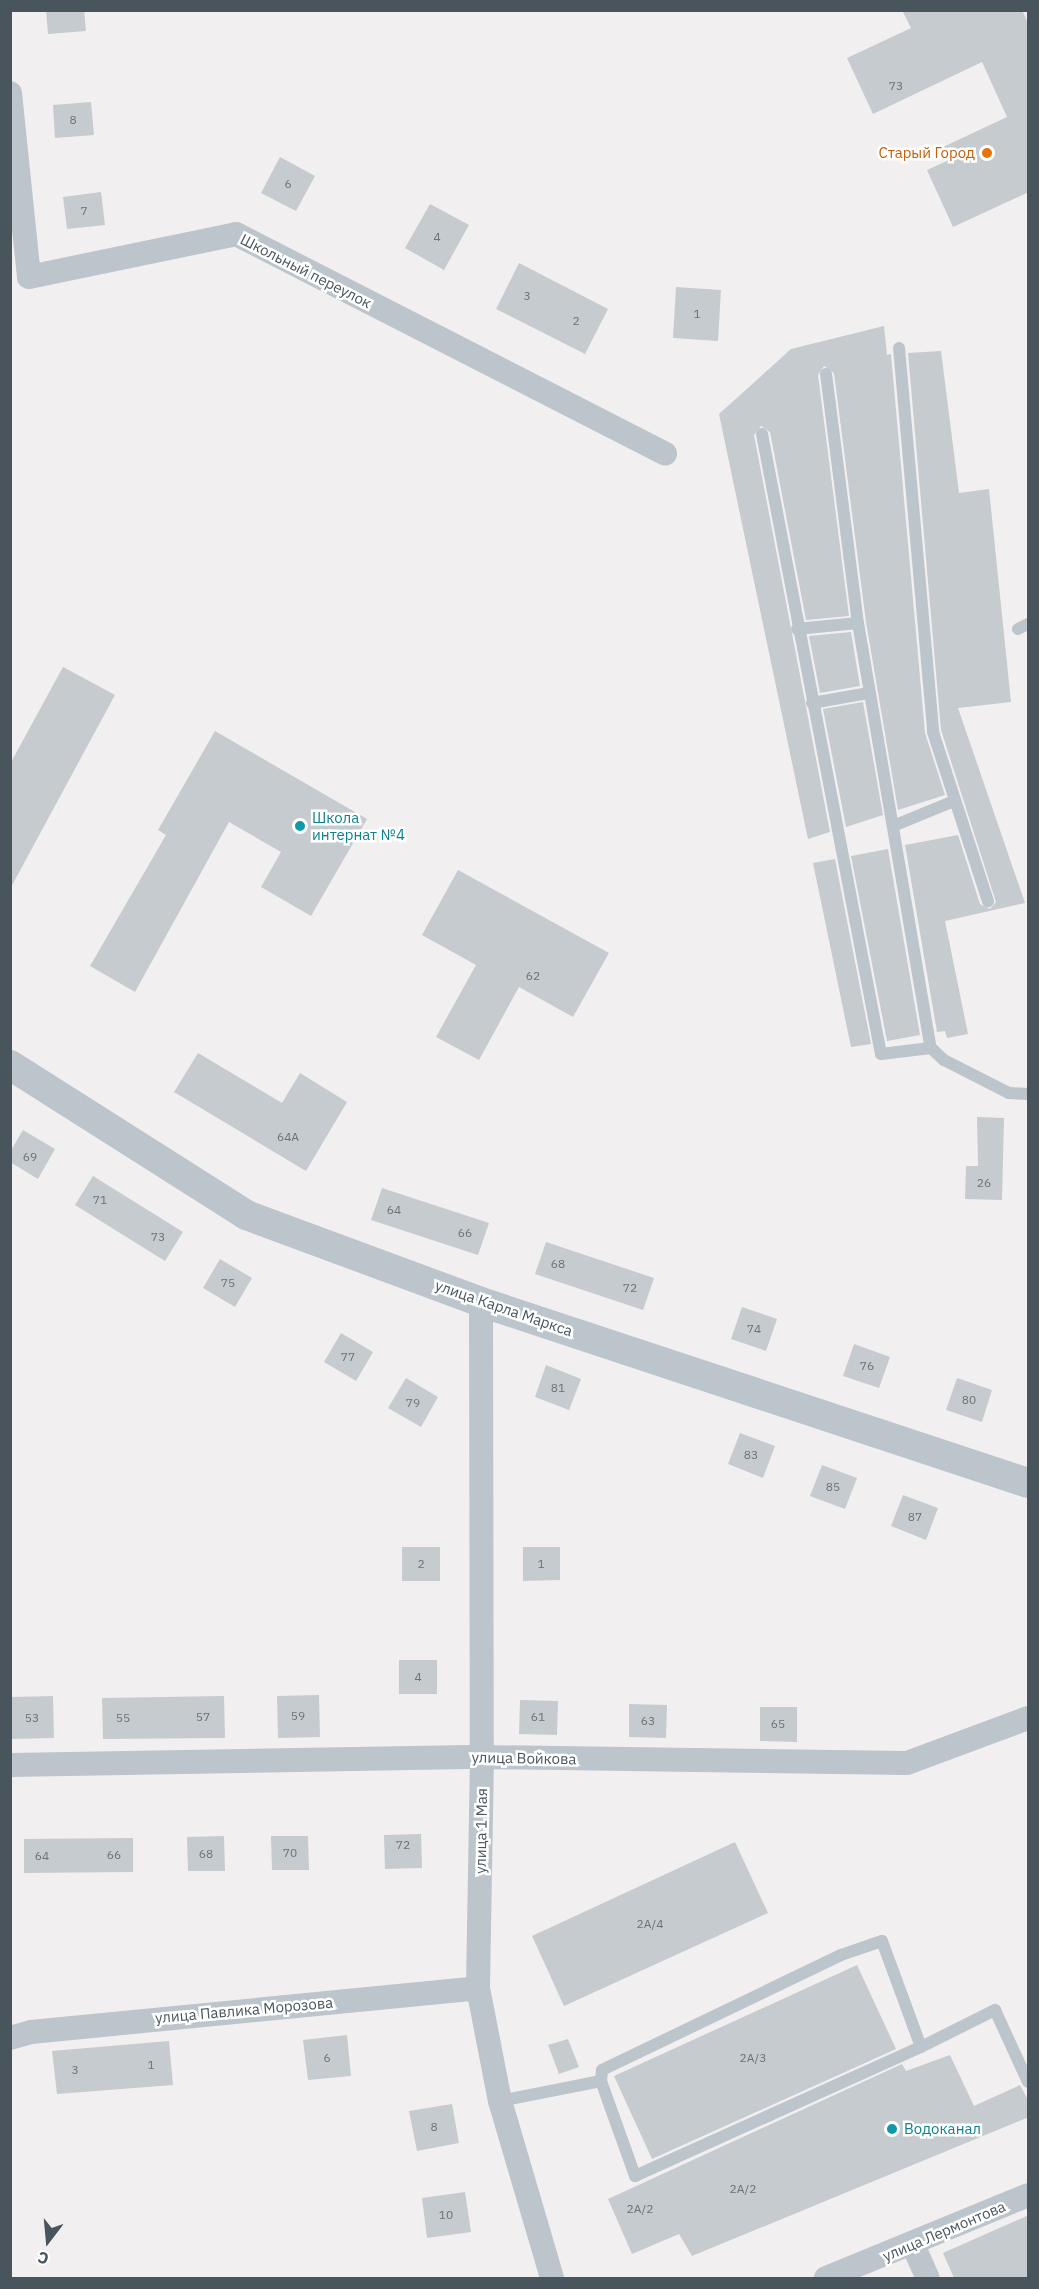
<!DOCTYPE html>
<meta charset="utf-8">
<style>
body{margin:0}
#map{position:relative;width:1039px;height:2289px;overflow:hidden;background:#f2eff0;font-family:"IBM Plex Sans",sans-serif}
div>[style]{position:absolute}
.building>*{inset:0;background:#c6cbcf}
.service>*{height:12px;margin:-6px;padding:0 6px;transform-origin:6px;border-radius:6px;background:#bcc5cb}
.minor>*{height:24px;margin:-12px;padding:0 12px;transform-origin:12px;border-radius:12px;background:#bcc5cb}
.tertiary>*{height:30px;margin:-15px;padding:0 15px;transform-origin:15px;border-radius:15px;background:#bcc5cb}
.dots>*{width:16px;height:16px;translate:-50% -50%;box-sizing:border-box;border:3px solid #fff;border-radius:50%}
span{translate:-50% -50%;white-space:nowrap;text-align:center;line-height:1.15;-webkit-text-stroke:5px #fff;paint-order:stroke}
.number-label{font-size:12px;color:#687279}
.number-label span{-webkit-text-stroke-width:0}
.food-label{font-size:15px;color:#c56008}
.right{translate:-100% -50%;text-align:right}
.street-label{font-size:15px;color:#48555c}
.culture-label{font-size:15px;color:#0d838f}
.left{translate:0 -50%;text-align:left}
.frame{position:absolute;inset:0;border:12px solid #48555c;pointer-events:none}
.north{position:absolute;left:18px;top:2211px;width:60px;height:60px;-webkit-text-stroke:4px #fff;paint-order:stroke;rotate:196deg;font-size:16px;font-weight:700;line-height:24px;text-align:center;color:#48555c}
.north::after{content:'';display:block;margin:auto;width:21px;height:27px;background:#48555c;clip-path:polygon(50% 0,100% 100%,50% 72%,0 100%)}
</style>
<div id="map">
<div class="building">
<div style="clip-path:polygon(46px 10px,84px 10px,86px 31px,48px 34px)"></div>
<div style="clip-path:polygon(902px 10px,1022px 10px,1029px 25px,1029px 192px,953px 227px,927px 170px,949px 160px,943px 147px,1007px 117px,982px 62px,873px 114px,847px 58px,911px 28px)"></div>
<div style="clip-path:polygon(91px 102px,94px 135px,55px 138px,53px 105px)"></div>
<div style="clip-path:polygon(280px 157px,315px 176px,296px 211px,261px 193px)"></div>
<div style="clip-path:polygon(101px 192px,105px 225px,67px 229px,63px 197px)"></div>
<div style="clip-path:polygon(430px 204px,469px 225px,444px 270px,405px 248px)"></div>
<div style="clip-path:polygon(519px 263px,608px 309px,585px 354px,496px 309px)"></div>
<div style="clip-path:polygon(676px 287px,721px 290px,718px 341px,673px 338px)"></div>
<div style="clip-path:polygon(884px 326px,887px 355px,891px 354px,925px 733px,945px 795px,898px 810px,866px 622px,834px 373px,824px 366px,818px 375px,849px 616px,806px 620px,770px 432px,761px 426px,754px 435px,830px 832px,808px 839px,719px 414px,791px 349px)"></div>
<div style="clip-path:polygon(941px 351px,959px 493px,989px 489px,1011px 702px,958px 708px,1025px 903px,945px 921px,968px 1034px,947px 1038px,945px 1031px,937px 1032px,905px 845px,958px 835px,980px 904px,990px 909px,996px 902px,941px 730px,908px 353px)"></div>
<div style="clip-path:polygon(851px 632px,860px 686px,820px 693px,809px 636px)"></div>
<div style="clip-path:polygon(63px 667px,115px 695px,10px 889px,10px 764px)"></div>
<div style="clip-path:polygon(863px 702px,883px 815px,846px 827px,823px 709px)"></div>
<div style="clip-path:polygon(215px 731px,367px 819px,311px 916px,261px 887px,281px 852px,229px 822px,135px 992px,90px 966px,166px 835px,158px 830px)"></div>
<div style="clip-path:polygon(888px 849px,920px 1035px,887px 1041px,851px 856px)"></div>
<div style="clip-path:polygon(835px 859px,871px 1044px,851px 1047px,813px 863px)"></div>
<div style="clip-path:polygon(458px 870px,609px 953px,573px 1017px,519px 987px,479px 1060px,436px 1037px,476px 965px,422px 935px)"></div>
<div style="clip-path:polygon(198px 1053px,282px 1103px,300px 1073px,347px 1102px,306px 1171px,174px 1092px)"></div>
<div style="clip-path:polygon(977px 1117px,1004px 1118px,1002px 1200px,965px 1199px,966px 1166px,978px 1166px)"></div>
<div style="clip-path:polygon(23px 1130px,55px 1149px,38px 1179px,10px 1162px,10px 1152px)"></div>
<div style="clip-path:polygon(93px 1176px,183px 1232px,165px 1261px,75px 1205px)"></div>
<div style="clip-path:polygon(382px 1188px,489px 1223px,478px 1255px,371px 1220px)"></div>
<div style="clip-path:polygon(546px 1242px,654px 1278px,643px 1310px,535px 1274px)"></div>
<div style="clip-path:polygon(220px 1259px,252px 1278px,235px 1307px,203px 1288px)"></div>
<div style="clip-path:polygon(742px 1307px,777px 1319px,766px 1351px,731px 1339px)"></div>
<div style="clip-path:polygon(341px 1333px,373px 1352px,356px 1381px,324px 1362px)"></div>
<div style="clip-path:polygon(854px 1344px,890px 1357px,879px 1388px,843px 1376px)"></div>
<div style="clip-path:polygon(546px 1365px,581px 1379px,569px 1410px,535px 1397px)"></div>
<div style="clip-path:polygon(406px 1378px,438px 1397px,421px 1427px,388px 1408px)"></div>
<div style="clip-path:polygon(957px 1378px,992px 1390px,982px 1422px,946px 1410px)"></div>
<div style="clip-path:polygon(740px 1433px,775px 1446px,763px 1478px,728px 1464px)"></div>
<div style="clip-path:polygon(822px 1465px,857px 1478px,845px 1509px,810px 1496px)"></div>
<div style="clip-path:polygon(903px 1495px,938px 1508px,926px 1540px,891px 1526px)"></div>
<div style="clip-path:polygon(402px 1547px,440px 1547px,440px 1581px,402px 1581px)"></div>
<div style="clip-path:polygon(523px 1547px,560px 1547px,560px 1580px,523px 1581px)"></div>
<div style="clip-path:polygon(399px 1660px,437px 1660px,437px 1694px,399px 1694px)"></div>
<div style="clip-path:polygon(319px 1695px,320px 1737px,278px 1738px,277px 1696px)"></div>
<div style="clip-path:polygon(53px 1696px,54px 1738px,12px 1739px,11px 1697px)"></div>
<div style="clip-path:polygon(224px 1696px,225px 1738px,103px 1739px,102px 1698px)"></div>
<div style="clip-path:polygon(520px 1700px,558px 1701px,557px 1735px,519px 1734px)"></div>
<div style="clip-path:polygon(629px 1704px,667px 1705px,666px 1738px,629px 1737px)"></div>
<div style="clip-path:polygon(760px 1707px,797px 1707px,797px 1742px,760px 1741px)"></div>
<div style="clip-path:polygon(421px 1834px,422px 1868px,385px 1869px,384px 1835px)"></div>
<div style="clip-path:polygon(224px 1836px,225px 1871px,188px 1871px,187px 1837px)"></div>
<div style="clip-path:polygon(271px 1836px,308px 1836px,309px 1870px,272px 1870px)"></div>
<div style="clip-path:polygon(133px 1838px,133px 1872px,24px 1873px,24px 1839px)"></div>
<div style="clip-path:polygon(735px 1842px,768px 1913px,564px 2006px,532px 1936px)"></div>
<div style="clip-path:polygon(857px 1965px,896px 2049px,652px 2159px,614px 2076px)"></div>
<div style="clip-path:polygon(347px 2035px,351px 2076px,308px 2080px,303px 2040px)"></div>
<div style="clip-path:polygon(568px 2039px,579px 2067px,559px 2074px,548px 2045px)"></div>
<div style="clip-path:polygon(169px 2041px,173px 2085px,57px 2094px,52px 2051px)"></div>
<div style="clip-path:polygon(950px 2055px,974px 2106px,1020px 2085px,1029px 2102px,1029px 2117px,692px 2256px,679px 2234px,632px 2254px,608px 2199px,902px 2064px,906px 2071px)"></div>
<div style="clip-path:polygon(452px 2104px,459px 2143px,417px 2151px,409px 2111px)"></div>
<div style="clip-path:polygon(465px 2192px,471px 2232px,427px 2238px,422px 2198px)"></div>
<div style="clip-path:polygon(1029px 2215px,1029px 2278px,954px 2278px,943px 2253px)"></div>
</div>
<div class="service">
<div style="left:899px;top:348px;width:386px;rotate:84.9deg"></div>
<div style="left:933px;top:732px;width:178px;rotate:72deg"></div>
<div style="left:826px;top:374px;width:251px;rotate:82.7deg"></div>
<div style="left:858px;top:623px;width:431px;rotate:80.3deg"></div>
<div style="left:931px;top:1048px;width:18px;rotate:43deg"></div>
<div style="left:944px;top:1060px;width:73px;rotate:26.9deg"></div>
<div style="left:1009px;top:1093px;width:19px;rotate:3deg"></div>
<div style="left:762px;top:434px;width:631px;rotate:79.14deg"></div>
<div style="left:881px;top:1054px;width:50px;rotate:-6.8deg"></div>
<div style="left:797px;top:629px;width:61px;rotate:-5.6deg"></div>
<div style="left:1018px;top:629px;width:11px;rotate:-27deg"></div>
<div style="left:812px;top:703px;width:58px;rotate:-10deg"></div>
<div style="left:893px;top:826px;width:66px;rotate:-22.3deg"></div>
<div style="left:921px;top:2047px;width:113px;rotate:-110.2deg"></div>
<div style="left:882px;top:1941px;width:43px;rotate:161.1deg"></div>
<div style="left:841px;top:1955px;width:265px;rotate:154.3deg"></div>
<div style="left:602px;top:2070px;width:11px;rotate:95deg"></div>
<div style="left:601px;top:2081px;width:101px;rotate:70.3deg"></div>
<div style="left:635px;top:2176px;width:314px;rotate:-24.3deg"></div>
<div style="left:921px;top:2047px;width:83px;rotate:-26.6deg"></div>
<div style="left:995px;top:2010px;width:79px;rotate:65.4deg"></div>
<div style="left:500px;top:2101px;width:103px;rotate:-11.2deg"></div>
</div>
<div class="minor">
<div style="left:10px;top:93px;width:185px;rotate:84.1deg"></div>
<div style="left:29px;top:277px;width:211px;rotate:-11.7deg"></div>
<div style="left:236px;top:234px;width:482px;rotate:27.1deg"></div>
<div style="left:481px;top:1302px;width:455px;rotate:89.9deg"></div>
<div style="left:482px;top:1757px;width:231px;rotate:91deg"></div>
<div style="left:478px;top:1988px;width:115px;rotate:79deg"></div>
<div style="left:500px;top:2101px;width:184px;rotate:73.6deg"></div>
<div style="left:10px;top:1765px;width:472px;rotate:-1deg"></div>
<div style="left:482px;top:1757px;width:425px;rotate:0.8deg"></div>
<div style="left:907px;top:1763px;width:129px;rotate:-20.4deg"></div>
<div style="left:10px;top:2038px;width:22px;rotate:-16deg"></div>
<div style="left:31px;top:2032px;width:449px;rotate:-5.6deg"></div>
<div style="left:913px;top:2245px;width:36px;rotate:66deg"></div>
<div style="left:826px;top:2278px;width:218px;rotate:-22.3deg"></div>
</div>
<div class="tertiary">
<div style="left:10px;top:1065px;width:280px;rotate:32.4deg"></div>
<div style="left:246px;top:1215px;width:251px;rotate:20.3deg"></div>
<div style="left:481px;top:1302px;width:576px;rotate:18.31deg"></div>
</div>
<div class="dots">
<div style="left:987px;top:153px;background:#e8710a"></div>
<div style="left:300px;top:826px;background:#0f9aa8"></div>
<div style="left:892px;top:2129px;background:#0f9aa8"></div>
</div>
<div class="number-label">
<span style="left:896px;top:86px">73</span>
<span style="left:73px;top:120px">8</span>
<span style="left:288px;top:184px">6</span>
<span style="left:84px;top:211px">7</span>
<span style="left:437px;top:237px">4</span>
<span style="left:527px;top:296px">3</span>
<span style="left:697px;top:314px">1</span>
<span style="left:576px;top:321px">2</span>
<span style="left:533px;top:976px">62</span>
<span style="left:288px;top:1137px">64А</span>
<span style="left:30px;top:1157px">69</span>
<span style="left:984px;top:1183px">26</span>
<span style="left:100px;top:1200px">71</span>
<span style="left:394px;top:1210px">64</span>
<span style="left:465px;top:1233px">66</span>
<span style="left:158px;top:1237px">73</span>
<span style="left:558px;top:1264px">68</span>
<span style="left:228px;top:1283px">75</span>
<span style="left:630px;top:1288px">72</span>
<span style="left:754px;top:1329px">74</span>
<span style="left:348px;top:1357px">77</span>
<span style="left:867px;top:1366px">76</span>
<span style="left:558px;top:1388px">81</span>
<span style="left:969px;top:1400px">80</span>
<span style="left:413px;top:1403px">79</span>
<span style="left:751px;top:1455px">83</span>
<span style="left:833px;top:1487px">85</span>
<span style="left:915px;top:1517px">87</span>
<span style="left:421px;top:1564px">2</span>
<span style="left:541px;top:1564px">1</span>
<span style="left:418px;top:1677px">4</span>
<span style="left:298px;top:1716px">59</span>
<span style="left:203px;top:1717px">57</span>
<span style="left:538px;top:1717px">61</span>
<span style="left:32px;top:1718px">53</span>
<span style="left:123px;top:1718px">55</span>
<span style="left:648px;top:1721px">63</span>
<span style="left:778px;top:1724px">65</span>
<span style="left:403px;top:1845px">72</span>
<span style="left:290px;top:1853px">70</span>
<span style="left:206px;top:1854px">68</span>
<span style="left:114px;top:1855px">66</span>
<span style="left:42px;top:1856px">64</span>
<span style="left:650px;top:1924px">2А/4</span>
<span style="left:327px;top:2058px">6</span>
<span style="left:753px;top:2058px">2А/3</span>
<span style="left:151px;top:2065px">1</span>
<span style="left:75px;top:2070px">3</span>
<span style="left:434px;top:2127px">8</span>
<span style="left:743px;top:2189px">2А/2</span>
<span style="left:640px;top:2209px">2А/2</span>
<span style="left:446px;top:2215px">10</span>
</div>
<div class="food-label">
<span class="right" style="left:975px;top:153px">Старый Город</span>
</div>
<div class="street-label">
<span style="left:306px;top:271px;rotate:27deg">Школьный переулок</span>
<span style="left:504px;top:1308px;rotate:19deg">улица Карла Маркса</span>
<span style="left:524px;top:1758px;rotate:1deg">улица Войкова</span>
<span style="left:481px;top:1831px;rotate:-89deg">улица 1 Мая</span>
<span style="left:244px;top:2010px;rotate:-5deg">улица Павлика Морозова</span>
<span style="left:944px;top:2231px;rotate:-23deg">улица Лермонтова</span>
</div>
<div class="culture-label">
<span class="left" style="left:312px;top:826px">Школа<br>интернат №4</span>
<span class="left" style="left:904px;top:2129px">Водоканал</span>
</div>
<div class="frame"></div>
<div class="north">С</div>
</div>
